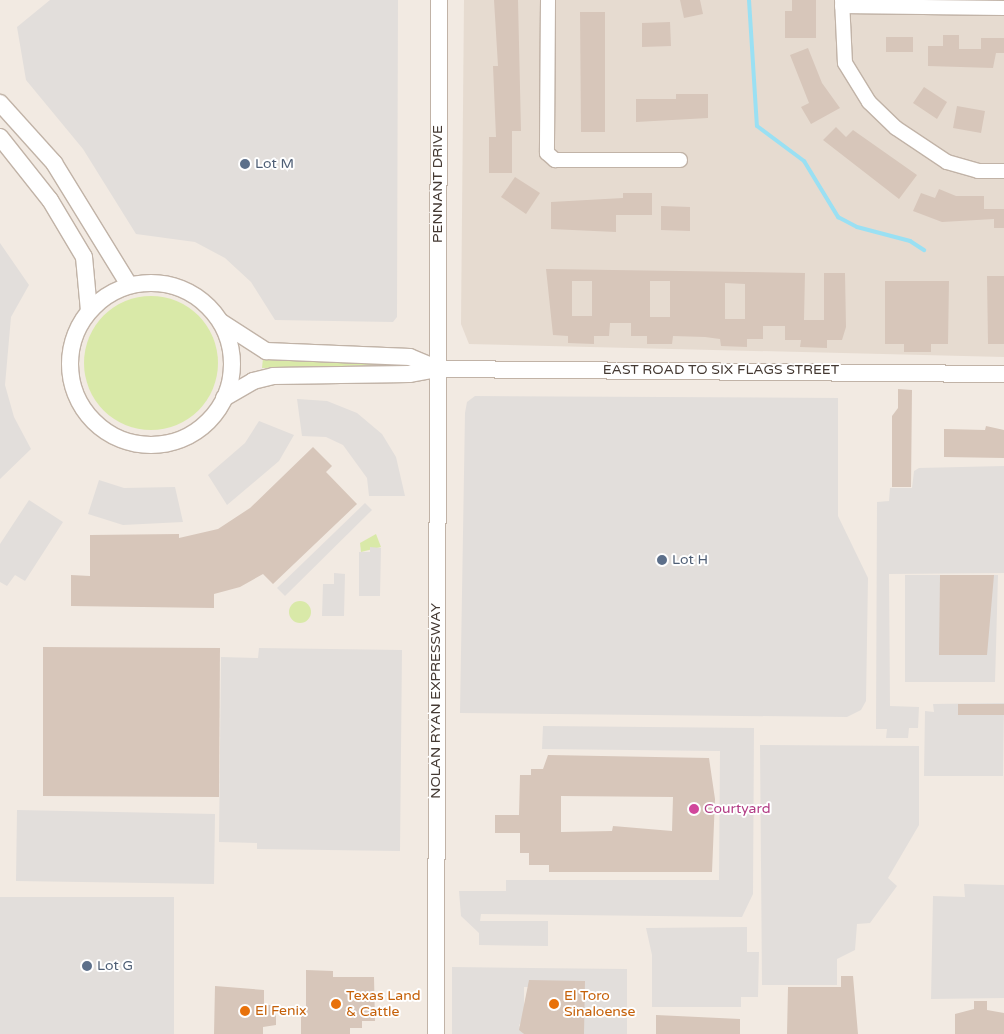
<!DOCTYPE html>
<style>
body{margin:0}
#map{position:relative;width:1004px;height:1034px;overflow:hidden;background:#f2eae2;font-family:"Varela Round",sans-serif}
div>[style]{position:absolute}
.residential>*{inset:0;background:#e6dbd0}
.green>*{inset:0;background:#d9e9a8}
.round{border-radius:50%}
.parking>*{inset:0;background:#e2dedb}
.stream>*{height:4px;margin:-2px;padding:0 2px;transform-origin:2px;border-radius:2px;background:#9ae0f3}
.building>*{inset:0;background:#d7c6ba}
.roads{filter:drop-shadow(1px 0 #c1b3a7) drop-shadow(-1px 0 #c1b3a7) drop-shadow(0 1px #c1b3a7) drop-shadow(0 -1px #c1b3a7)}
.minor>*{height:14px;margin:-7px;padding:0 7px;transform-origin:7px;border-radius:7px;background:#fff}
.tertiary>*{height:16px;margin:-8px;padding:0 8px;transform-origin:8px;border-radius:8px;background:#fff}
.tertiary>.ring{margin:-8px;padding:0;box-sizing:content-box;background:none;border:16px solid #fff;border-radius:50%}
.dots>*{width:14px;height:14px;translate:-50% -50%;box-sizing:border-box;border:2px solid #fff;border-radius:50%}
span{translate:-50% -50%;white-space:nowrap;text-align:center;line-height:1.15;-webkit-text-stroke:4px #fff;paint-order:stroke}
.service-label{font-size:14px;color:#4e5e75}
.left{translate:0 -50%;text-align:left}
.street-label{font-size:14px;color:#443932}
.hotel-label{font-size:14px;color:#b23c85}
.food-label{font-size:14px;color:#c56008}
</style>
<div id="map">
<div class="residential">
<div style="clip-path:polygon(464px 0,1004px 0,1004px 357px,469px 344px,461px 324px)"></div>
</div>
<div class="green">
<div class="round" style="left:84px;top:296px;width:134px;height:134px"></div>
<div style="clip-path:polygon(263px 358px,374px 363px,378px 365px,262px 368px)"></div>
<div style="clip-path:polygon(376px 534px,381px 547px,361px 552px,360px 543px)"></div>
<div class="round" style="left:289px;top:601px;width:22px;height:22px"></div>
</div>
<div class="parking">
<div style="clip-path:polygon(50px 0,398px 0,397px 317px,393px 322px,275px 320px,251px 282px,225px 258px,195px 242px,136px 234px,83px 149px,26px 80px,17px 27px)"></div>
<div style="clip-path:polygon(0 243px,29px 285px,11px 317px,5px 385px,14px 417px,31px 449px,0 479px)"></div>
<div style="clip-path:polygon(475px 396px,838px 398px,838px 516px,868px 578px,866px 701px,861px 710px,847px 717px,460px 713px,465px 413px,467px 402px)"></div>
<div style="clip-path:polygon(297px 399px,327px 401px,357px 413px,382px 434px,396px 457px,405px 496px,369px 496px,367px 478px,343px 445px,326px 437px,302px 436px)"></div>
<div style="clip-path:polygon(259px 421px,294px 435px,279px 461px,227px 505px,208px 475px,245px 443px)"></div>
<div style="clip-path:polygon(1004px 466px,1004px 573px,889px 574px,890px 706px,919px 707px,918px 728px,909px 728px,908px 738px,886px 738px,887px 729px,876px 729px,877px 502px,889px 501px,890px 488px,912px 488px,914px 471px,919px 468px)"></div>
<div style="clip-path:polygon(99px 480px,124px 488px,175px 487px,183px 522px,123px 525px,88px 514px)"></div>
<div style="clip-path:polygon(29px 500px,63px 522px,25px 581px,15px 575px,7px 586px,0 582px,0 544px)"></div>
<div style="clip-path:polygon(365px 503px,372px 510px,285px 596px,277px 588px)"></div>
<div style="clip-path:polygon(370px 547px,381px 548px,380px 596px,359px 596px,359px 552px,370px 552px)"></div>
<div style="clip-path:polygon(334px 573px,345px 574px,344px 616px,322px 616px,323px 584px,334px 584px)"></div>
<div style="clip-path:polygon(905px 575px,998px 575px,995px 682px,905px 682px)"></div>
<div style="clip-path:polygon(259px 648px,402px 650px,400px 851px,257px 849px,257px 843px,219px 842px,221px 657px,258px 658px)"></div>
<div style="clip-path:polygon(1004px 703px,1003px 776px,924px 776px,925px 711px,934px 712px,933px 704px)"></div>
<div style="clip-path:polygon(543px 726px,754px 728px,753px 894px,742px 917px,481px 914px,480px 921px,548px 921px,548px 946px,479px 945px,479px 933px,461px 916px,459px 891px,506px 891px,506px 880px,719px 880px,720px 751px,542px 749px)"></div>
<div style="clip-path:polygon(760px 745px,919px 746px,919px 825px,888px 878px,897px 886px,870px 923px,857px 924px,855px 950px,837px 959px,837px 985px,762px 985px)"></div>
<div style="clip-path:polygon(17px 810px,215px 814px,214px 884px,16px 881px)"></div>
<div style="clip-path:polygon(964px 884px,1004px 885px,1004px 998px,931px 999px,933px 896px,965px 897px)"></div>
<div style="clip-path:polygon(0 897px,174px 897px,174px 1034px,0 1034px)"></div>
<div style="clip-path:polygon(747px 927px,747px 952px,759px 952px,758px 997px,741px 997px,741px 1007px,652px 1007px,652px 955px,646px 928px)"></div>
<div style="clip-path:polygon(452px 967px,627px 969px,627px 1034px,584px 1034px,529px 987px,524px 987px,524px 1021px,519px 1025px,524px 1034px,452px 1034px)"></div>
</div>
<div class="stream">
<div style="left:749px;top:0;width:126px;rotate:86.4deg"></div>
<div style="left:757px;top:126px;width:59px;rotate:36.7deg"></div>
<div style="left:804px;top:161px;width:66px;rotate:58.7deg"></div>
<div style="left:838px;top:217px;width:21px;rotate:28deg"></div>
<div style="left:857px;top:227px;width:55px;rotate:14.8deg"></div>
<div style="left:910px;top:241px;width:17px;rotate:33deg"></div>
</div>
<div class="building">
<div style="clip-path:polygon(494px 0,518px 0,521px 131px,512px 131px,512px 173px,489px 173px,489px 137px,496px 137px,493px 66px,498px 66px)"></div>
<div style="clip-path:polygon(680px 0,700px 0,703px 14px,684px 18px)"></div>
<div style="clip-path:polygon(792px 0,816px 0,816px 38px,785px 38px,785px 11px,792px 11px)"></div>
<div style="clip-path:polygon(580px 12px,605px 12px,605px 132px,581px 132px)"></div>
<div style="clip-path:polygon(670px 22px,671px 46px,642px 47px,642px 23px)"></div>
<div style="clip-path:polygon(943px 35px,959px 35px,959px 49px,981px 49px,981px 38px,1004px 38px,1004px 53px,996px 53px,993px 68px,928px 66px,928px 46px,943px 46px)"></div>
<div style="clip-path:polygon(886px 37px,913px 37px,913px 52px,886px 52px)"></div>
<div style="clip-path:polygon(808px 48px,822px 83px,840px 108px,811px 124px,801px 107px,809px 103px,790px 55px)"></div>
<div style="clip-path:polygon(924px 87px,947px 102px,937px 119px,913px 103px)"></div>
<div style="clip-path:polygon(676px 94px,708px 94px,708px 118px,636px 122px,636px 99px,676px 99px)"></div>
<div style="clip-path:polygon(957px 106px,985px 111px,981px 133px,953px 128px)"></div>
<div style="clip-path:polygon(836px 127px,846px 137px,853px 130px,917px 175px,899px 199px,823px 140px)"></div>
<div style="clip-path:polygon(515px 177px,540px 193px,526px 214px,501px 197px)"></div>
<div style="clip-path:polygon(939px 189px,956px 196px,984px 196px,984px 209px,1004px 209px,1004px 228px,994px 228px,994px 219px,942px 222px,913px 211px,921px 193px,935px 198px)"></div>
<div style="clip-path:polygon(623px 193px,652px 193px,652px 215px,616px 215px,616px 232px,551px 229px,551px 202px,623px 198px)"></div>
<div style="clip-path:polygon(661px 206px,690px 207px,690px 231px,661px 230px)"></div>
<div style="clip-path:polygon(evenodd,546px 269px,805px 273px,804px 320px,824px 320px,824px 273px,845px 273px,846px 327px,842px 340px,827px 340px,827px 348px,800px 347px,801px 340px,785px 340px,785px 326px,763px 326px,763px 339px,747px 339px,747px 347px,721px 346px,720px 339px,705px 337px,673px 336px,672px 344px,647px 344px,647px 336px,631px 336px,631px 323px,610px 323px,609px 336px,594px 336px,594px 344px,568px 343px,568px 336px,553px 335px,546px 269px,572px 281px,592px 281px,592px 316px,572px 316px,572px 281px,546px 269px,650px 281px,670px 281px,670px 317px,650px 317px,650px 281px,546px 269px,725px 283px,745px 284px,745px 319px,725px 319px,725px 283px)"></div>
<div style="clip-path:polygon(987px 276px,1004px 276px,1004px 344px,988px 344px)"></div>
<div style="clip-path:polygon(885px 281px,949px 281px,948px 344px,931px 344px,931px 352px,904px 352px,904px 344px,885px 344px)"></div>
<div style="clip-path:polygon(898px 389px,912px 390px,911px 487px,892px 487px,892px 416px,898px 408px)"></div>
<div style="clip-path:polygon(986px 426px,1004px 430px,1004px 458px,944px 457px,944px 429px,985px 430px)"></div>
<div style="clip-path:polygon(313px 447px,332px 466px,326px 472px,357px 504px,273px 584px,263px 574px,240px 587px,214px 594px,214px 608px,71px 606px,71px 575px,90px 576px,90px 535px,179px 534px,179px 538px,218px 529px,250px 508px)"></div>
<div style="clip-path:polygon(940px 575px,994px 575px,987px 655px,939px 655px)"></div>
<div style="clip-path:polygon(43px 647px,220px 648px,219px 797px,43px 796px)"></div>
<div style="clip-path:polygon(958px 704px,1004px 704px,1004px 715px,958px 715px)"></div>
<div style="clip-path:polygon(evenodd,548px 755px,709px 758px,715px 799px,712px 872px,549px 872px,549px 865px,529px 865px,529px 853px,520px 853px,520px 833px,495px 833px,495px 815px,519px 815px,520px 775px,531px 775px,531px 769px,543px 769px,548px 755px,561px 796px,673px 797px,672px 831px,613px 826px,612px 831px,561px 832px,561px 796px)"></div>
<div style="clip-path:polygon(306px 970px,333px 971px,333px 977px,374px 977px,375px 1021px,362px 1021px,362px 1028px,350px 1028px,350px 1034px,301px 1034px,301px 1010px,306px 1010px)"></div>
<div style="clip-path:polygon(841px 976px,853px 976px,858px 1034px,787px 1034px,788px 987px,841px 987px)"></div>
<div style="clip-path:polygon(529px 980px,585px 981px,584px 1034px,524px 1034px,519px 1030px)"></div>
<div style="clip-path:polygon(215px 986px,264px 990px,264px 1005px,276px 1005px,276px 1025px,263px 1027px,263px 1034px,214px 1034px)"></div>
<div style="clip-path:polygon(974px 1001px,987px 1001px,987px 1010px,1004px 1013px,1004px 1034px,955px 1034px,955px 1014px,974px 1009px)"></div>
<div style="clip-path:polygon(656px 1015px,740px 1019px,740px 1034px,656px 1034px)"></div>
</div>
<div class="roads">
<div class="minor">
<div style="left:548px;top:0;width:153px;rotate:90.4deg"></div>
<div style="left:547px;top:153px;width:11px;rotate:41deg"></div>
<div style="left:555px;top:160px;width:125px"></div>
<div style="left:842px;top:0;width:63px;rotate:87.3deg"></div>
<div style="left:845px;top:63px;width:46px;rotate:58.4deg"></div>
<div style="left:869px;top:102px;width:37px;rotate:44deg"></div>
<div style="left:896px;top:128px;width:61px;rotate:33.7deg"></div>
<div style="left:947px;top:162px;width:32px;rotate:16deg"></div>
<div style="left:978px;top:171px;width:26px"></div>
<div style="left:842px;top:6px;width:162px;rotate:0.7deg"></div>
</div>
<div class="tertiary">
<div style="left:0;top:103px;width:81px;rotate:48deg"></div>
<div style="left:54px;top:163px;width:143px;rotate:58.4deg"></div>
<div style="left:0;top:137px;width:80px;rotate:51.6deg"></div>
<div style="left:50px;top:200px;width:66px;rotate:59.2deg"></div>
<div style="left:84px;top:257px;width:54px;rotate:84.7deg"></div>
<div class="ring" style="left:70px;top:283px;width:146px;height:146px"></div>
<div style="left:221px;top:322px;width:54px;rotate:32.8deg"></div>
<div style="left:266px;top:351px;width:144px;rotate:2.4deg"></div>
<div style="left:410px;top:357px;width:30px;rotate:23deg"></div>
<div style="left:224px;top:398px;width:34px;rotate:-30deg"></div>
<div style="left:253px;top:381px;width:21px;rotate:-14deg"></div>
<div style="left:273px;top:376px;width:136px;rotate:-0.8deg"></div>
<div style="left:409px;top:374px;width:29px;rotate:-10deg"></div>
<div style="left:438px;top:369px;width:566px;rotate:0.51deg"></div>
<div style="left:436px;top:1034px;width:1034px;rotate:-89.83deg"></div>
</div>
</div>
<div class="dots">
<div style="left:245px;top:164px;background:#5c6f8a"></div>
<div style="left:662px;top:560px;background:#5c6f8a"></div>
<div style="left:694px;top:809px;background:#d1479c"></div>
<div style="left:87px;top:966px;background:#5c6f8a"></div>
<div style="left:336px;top:1004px;background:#e8710a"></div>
<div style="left:554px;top:1004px;background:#e8710a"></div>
<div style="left:245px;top:1011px;background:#e8710a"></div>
</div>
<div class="service-label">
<span class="left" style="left:255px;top:164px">Lot M</span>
<span class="left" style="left:672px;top:560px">Lot H</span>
<span class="left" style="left:97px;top:966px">Lot G</span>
</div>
<div class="street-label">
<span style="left:438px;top:184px;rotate:-90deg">PENNANT DRIVE</span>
<span style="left:721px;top:370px">EAST ROAD TO SIX FLAGS STREET</span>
<span style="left:436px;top:701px;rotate:-90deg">NOLAN RYAN EXPRESSWAY</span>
</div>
<div class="hotel-label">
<span class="left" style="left:704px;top:809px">Courtyard</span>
</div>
<div class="food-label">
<span class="left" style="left:346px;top:1004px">Texas Land<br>&amp; Cattle</span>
<span class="left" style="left:564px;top:1004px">El Toro<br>Sinaloense</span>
<span class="left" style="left:255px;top:1011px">El Fenix</span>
</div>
</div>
